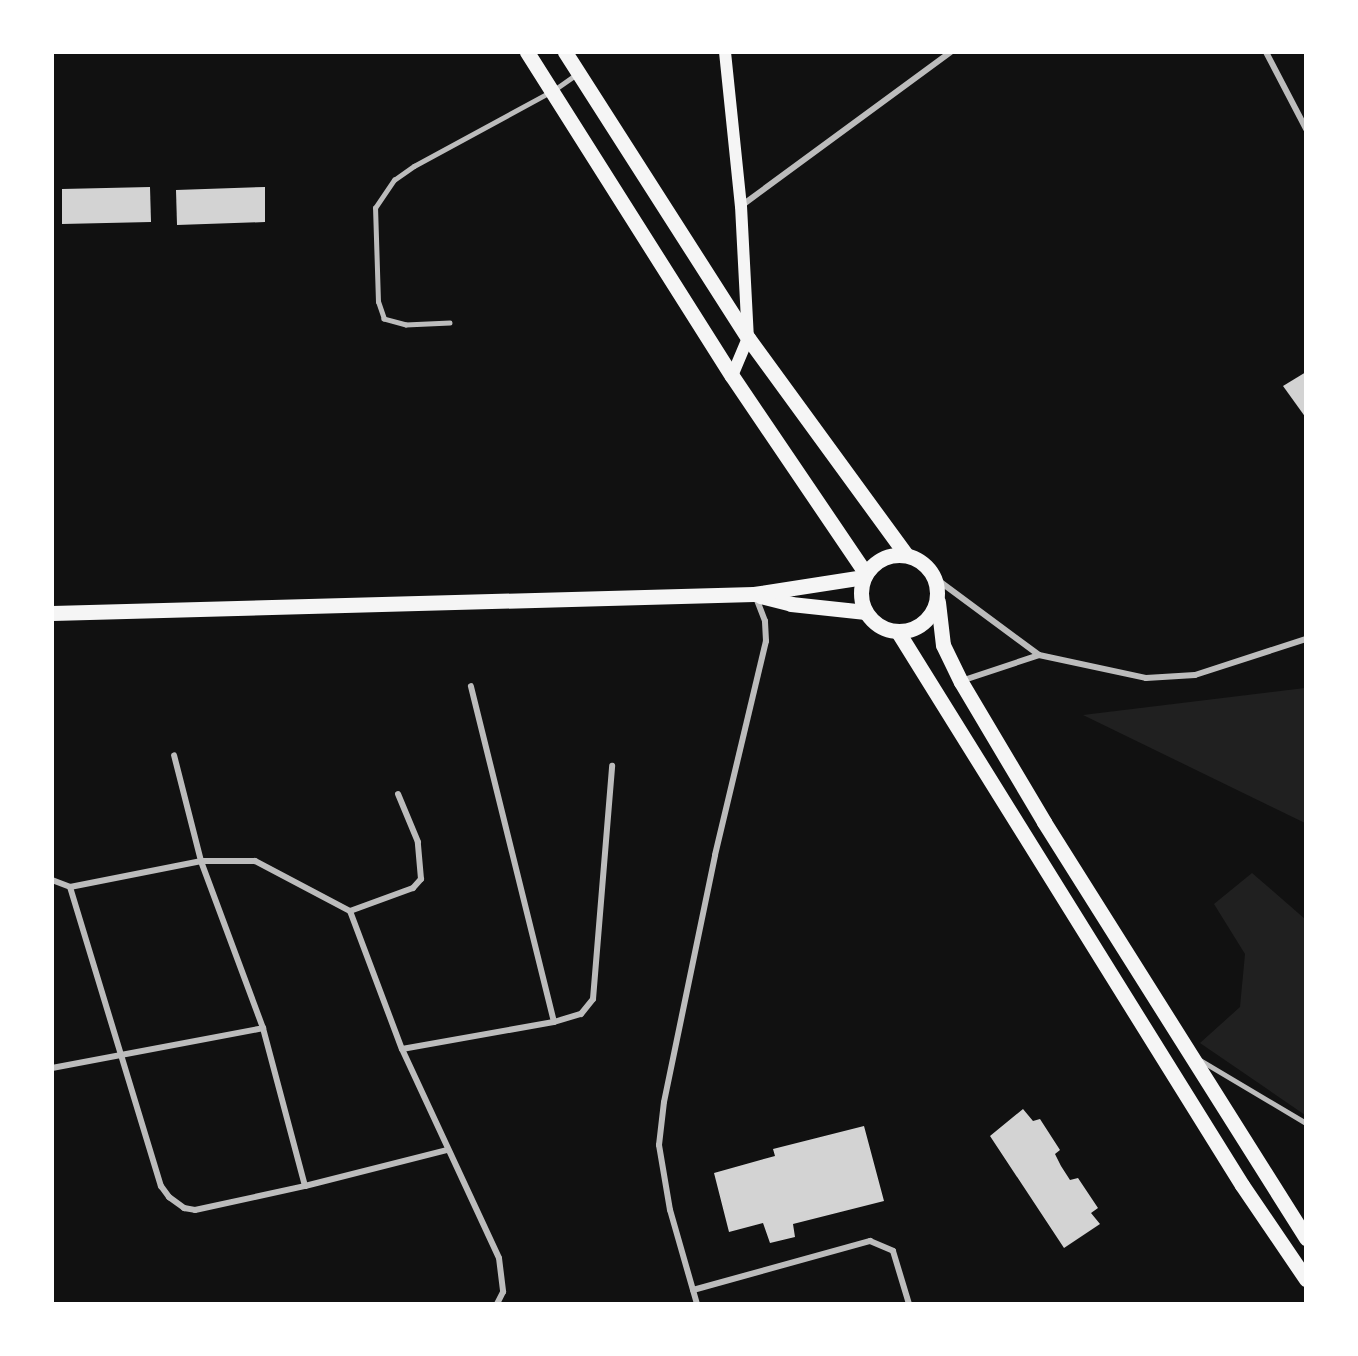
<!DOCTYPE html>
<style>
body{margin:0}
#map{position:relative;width:1358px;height:1356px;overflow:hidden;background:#111;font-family:"Asap Condensed",sans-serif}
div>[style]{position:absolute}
.green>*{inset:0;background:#202020}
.building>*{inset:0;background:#d3d3d3}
.service>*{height:4.5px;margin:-2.25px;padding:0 2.25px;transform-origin:2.25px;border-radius:2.25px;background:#bcbcbc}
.minor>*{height:6px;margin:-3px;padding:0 3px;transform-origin:3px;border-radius:3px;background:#bcbcbc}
.secondary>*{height:12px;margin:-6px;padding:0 6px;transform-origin:6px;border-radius:6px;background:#f5f5f5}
.primary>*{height:15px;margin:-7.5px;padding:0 7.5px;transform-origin:7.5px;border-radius:7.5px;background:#f5f5f5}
.primary>.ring{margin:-7.5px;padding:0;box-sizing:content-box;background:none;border:15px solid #f5f5f5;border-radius:50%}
span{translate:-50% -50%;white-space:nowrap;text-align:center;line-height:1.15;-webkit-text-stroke:6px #fff;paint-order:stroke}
.frame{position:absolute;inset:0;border:54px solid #fff;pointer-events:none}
</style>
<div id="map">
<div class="green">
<div style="clip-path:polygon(1305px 688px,1305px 823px,1083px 715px)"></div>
<div style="clip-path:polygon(1252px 873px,1305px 919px,1305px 1115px,1200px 1043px,1240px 1007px,1245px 954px,1214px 904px)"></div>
</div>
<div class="building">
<div style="clip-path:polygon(150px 187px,151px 222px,62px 224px,62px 189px)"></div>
<div style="clip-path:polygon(265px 187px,265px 222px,177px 225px,176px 190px)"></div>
<div style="clip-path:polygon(1306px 372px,1306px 418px,1283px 386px)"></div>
<div style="clip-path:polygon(1023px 1109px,1033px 1121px,1040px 1119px,1060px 1150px,1055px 1154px,1061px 1166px,1070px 1180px,1078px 1178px,1098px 1208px,1091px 1213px,1100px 1224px,1064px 1248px,990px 1136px)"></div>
<div style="clip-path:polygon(864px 1126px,884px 1201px,793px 1224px,795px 1237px,770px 1243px,763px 1223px,729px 1232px,714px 1173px,775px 1156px,773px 1149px)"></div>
</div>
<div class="service">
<div style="left:450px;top:323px;width:44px;rotate:177.4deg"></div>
<div style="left:406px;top:325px;width:23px;rotate:-165deg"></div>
<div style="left:384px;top:319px;width:18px;rotate:-109deg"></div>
<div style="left:378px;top:302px;width:94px;rotate:-91.8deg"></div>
<div style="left:375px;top:208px;width:34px;rotate:-56deg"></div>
<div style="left:394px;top:180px;width:24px;rotate:-35deg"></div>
<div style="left:414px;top:166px;width:159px;rotate:-28.5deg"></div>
<div style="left:554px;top:90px;width:28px;rotate:-35deg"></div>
<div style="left:1200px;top:1060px;width:123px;rotate:30.7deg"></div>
</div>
<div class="minor">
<div style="left:1266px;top:52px;width:87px;rotate:62.5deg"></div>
<div style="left:741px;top:206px;width:260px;rotate:-36.3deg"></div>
<div style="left:935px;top:578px;width:129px;rotate:36.5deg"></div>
<div style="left:1039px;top:655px;width:109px;rotate:12.1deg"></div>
<div style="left:1146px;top:678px;width:49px;rotate:-3.5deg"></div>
<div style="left:1195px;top:675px;width:117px;rotate:-18deg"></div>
<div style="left:961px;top:681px;width:82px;rotate:-18.4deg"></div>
<div style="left:52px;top:880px;width:19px;rotate:21deg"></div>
<div style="left:70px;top:887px;width:313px;rotate:73.1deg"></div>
<div style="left:161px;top:1186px;width:14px;rotate:54deg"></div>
<div style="left:169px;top:1197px;width:19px;rotate:36deg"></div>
<div style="left:184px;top:1208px;width:11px;rotate:10deg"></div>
<div style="left:195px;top:1210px;width:113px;rotate:-12.3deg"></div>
<div style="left:305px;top:1186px;width:163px;rotate:-104.9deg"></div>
<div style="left:263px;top:1028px;width:178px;rotate:-110.4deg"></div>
<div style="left:201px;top:861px;width:109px;rotate:-104.3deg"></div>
<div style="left:70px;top:887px;width:134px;rotate:-11.2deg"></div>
<div style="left:201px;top:861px;width:54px"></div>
<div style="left:255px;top:861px;width:107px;rotate:27.8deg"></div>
<div style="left:350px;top:911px;width:147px;rotate:69.4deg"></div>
<div style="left:402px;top:1049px;width:230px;rotate:65.1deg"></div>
<div style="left:499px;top:1258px;width:34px;rotate:83deg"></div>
<div style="left:503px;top:1292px;width:13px;rotate:117deg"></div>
<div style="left:350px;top:911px;width:67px;rotate:-20.1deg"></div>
<div style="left:413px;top:888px;width:12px;rotate:-48deg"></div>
<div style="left:421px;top:879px;width:37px;rotate:-95deg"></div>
<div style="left:418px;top:842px;width:52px;rotate:-112.6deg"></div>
<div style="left:554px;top:1022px;width:28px;rotate:-17deg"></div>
<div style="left:581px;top:1014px;width:19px;rotate:-51deg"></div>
<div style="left:593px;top:999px;width:234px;rotate:-85.3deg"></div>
<div style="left:402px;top:1049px;width:154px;rotate:-10.1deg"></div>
<div style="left:554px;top:1022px;width:346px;rotate:-103.9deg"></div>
<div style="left:52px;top:1068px;width:215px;rotate:-10.7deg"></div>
<div style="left:305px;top:1186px;width:146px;rotate:-14.2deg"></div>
<div style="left:693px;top:1290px;width:184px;rotate:-15.5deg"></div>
<div style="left:870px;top:1241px;width:25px;rotate:23deg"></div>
<div style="left:893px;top:1251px;width:55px;rotate:73.2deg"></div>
<div style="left:697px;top:1304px;width:98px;rotate:-106deg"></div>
<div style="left:670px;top:1210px;width:66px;rotate:-99.6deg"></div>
<div style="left:659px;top:1145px;width:43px;rotate:-83.4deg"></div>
<div style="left:664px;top:1102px;width:252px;rotate:-78.3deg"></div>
<div style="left:715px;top:855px;width:220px;rotate:-76.6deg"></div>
<div style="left:766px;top:641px;width:20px;rotate:-93deg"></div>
<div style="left:765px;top:621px;width:25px;rotate:-111deg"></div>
</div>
<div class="secondary">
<div style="left:725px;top:52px;width:155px;rotate:84.1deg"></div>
<div style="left:741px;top:206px;width:132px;rotate:87deg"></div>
<div style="left:748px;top:338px;width:41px;rotate:112.8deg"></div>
</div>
<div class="primary">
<div style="left:527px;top:52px;width:383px;rotate:57.7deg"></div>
<div style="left:732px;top:376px;width:239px;rotate:55.9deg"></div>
<div style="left:565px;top:52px;width:340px;rotate:57.4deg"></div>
<div style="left:748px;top:338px;width:268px;rotate:53.9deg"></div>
<div class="ring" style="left:861px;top:555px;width:61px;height:61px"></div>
<div style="left:760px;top:596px;width:32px;rotate:14deg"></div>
<div style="left:791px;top:604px;width:75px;rotate:6.1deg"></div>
<div style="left:938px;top:602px;width:43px;rotate:83.4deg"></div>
<div style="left:943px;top:645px;width:41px;rotate:64.1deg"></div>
<div style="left:961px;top:682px;width:163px;rotate:59.3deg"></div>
<div style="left:1044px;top:822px;width:492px;rotate:57.8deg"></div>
<div style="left:52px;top:613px;width:702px;rotate:-1.55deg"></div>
<div style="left:754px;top:594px;width:111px;rotate:-8.8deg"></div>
<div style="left:898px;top:632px;width:651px;rotate:58.12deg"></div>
<div style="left:1242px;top:1185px;width:114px;rotate:55.8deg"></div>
</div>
<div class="frame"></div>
</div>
